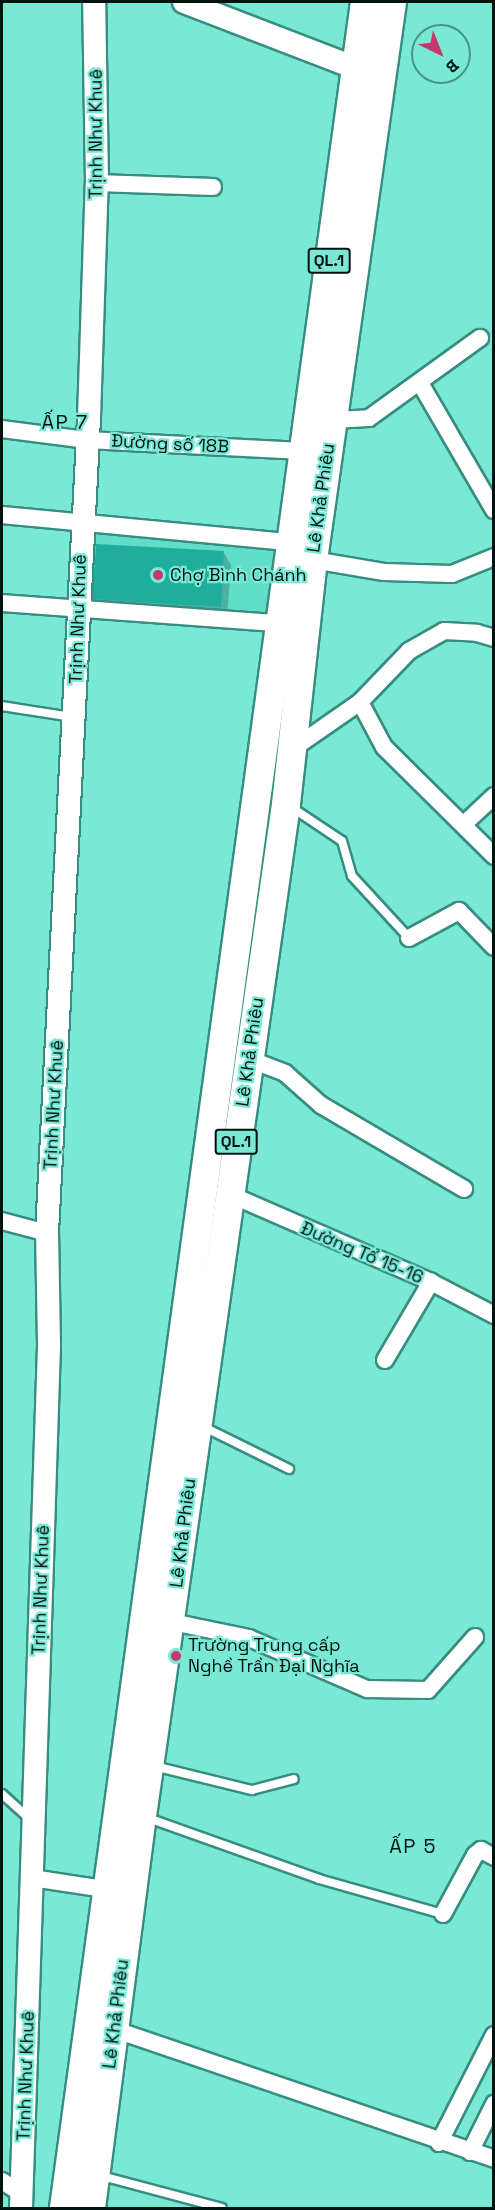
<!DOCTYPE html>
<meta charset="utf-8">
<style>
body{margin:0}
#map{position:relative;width:495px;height:2210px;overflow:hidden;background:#79e9d6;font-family:"Space Grotesk",sans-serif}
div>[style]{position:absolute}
.built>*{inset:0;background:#61deca}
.shadow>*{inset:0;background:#0003}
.building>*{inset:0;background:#20ae9c}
.roads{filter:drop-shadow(2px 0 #368d80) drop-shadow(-2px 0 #368d80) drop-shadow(0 2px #368d80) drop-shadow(0 -2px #368d80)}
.lane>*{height:8px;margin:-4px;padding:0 4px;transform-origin:4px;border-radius:4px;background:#fff}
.street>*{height:16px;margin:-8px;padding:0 8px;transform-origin:8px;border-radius:8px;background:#fff}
.secondary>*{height:22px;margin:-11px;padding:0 11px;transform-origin:11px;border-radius:11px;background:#fff}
.highway>*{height:28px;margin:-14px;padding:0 14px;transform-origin:14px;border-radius:14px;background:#fff}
.dots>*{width:16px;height:16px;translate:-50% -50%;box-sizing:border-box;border:3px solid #79e9d6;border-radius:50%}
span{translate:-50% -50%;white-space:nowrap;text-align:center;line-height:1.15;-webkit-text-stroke:4.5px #79e9d6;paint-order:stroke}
.shield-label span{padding:2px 4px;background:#79e9d6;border:2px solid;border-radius:4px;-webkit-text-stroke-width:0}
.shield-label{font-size:16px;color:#001310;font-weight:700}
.street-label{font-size:18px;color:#001310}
.poi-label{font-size:18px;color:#001310}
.left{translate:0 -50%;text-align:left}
.neighbourhood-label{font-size:20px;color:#001310;letter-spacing:1.5px}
.frame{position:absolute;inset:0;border:3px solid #001310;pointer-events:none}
.north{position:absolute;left:411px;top:24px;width:60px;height:60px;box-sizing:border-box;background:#79e9d6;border:2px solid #499387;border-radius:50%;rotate:137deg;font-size:16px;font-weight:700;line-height:24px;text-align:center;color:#001310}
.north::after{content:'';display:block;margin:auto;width:21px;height:27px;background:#c3386e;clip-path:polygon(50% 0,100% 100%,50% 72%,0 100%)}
</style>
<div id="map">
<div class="built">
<div style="clip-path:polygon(90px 529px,278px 542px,271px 619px,87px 606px)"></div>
</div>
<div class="shadow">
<div style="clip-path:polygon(224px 553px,231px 565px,227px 618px,101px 611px,94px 599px)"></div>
</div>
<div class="building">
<div style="clip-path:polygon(96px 544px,224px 551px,221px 607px,92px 599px)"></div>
</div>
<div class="roads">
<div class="lane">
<div style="left:2px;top:706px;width:71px;rotate:8.9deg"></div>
<div style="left:291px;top:807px;width:61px;rotate:33.7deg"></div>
<div style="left:342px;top:841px;width:36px;rotate:74deg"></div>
<div style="left:352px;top:876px;width:84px;rotate:47.4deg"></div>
<div style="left:202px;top:1426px;width:97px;rotate:26.3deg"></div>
<div style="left:154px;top:1766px;width:101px;rotate:13.8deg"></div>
<div style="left:252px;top:1790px;width:43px;rotate:-14.7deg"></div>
<div style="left:2px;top:1794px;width:39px;rotate:42deg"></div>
<div style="left:148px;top:1818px;width:182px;rotate:19.6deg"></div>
<div style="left:319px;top:1879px;width:129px;rotate:15.8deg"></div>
<div style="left:98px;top:2175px;width:128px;rotate:14.9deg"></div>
</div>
<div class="street">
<div style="left:97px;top:183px;width:116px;rotate:2deg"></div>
<div style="left:420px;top:383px;width:147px;rotate:59.8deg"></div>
<div style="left:333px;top:420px;width:36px;rotate:-3deg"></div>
<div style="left:369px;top:418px;width:137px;rotate:-35.8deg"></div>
<div style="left:2px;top:429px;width:86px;rotate:7.4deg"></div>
<div style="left:87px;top:440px;width:216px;rotate:2.9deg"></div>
<div style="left:2px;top:515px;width:289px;rotate:5.4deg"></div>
<div style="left:313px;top:560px;width:72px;rotate:9.6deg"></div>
<div style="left:384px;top:572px;width:68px;rotate:1.7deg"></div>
<div style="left:452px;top:574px;width:45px;rotate:-22deg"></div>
<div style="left:2px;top:603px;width:276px;rotate:4.2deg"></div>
<div style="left:360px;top:702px;width:51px;rotate:61.9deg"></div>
<div style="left:384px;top:747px;width:155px;rotate:44.7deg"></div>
<div style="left:291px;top:750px;width:84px;rotate:-34.8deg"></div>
<div style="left:360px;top:702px;width:71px;rotate:-46.1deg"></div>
<div style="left:409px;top:651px;width:40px;rotate:-29.7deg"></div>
<div style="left:444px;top:631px;width:33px;rotate:3deg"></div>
<div style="left:477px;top:633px;width:18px;rotate:16deg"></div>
<div style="left:464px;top:824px;width:41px;rotate:-43deg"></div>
<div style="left:409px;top:938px;width:57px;rotate:-28.4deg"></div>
<div style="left:459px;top:911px;width:50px;rotate:45.8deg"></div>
<div style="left:249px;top:1059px;width:39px;rotate:21deg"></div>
<div style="left:285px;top:1073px;width:48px;rotate:41.6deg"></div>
<div style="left:321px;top:1105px;width:166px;rotate:30.4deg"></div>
<div style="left:229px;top:1194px;width:220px;rotate:23.5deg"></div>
<div style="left:431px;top:1282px;width:71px;rotate:27.6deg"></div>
<div style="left:2px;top:1221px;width:47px;rotate:14.9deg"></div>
<div style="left:385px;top:1360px;width:91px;rotate:-59.5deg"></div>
<div style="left:172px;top:1622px;width:79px;rotate:11.7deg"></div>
<div style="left:249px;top:1638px;width:129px;rotate:23.4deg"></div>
<div style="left:367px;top:1689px;width:61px;rotate:0.9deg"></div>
<div style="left:428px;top:1690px;width:71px;rotate:-48.4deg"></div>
<div style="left:32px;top:1878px;width:79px;rotate:8.7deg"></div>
<div style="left:443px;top:1914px;width:67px;rotate:-61.5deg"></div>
<div style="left:475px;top:1855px;width:8px;rotate:-40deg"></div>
<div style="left:481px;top:1850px;width:15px;rotate:28deg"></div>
<div style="left:113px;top:2029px;width:403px;rotate:18.8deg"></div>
<div style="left:439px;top:2143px;width:121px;rotate:-63deg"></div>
<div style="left:470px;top:2152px;width:54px;rotate:-63.4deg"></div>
<div style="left:2px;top:2181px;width:24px;rotate:33deg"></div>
</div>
<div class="secondary">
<div style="left:184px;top:2px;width:198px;rotate:21deg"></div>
<div style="left:21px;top:2208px;width:863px;rotate:-88.14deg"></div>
<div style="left:49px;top:1345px;width:112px;rotate:-91deg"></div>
<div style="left:47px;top:1233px;width:816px;rotate:-87.05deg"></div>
<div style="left:89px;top:418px;width:235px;rotate:-88.1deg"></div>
<div style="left:97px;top:183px;width:181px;rotate:-90.9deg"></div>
</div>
<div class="highway">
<div style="left:64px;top:2208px;width:2226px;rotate:-82.23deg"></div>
<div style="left:91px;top:2208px;width:395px;rotate:-82.6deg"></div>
<div style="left:142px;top:1816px;width:1022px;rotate:-81.9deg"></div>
<div style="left:286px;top:804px;width:245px;rotate:-83.7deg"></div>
<div style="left:313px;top:560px;width:564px;rotate:-81.94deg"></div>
</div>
</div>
<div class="dots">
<div style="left:158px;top:575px;background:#c3386e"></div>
<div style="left:176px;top:1656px;background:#c3386e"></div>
</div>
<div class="shield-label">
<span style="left:329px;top:261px">QL.1</span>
<span style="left:236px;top:1142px">QL.1</span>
</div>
<div class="street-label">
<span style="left:96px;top:134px;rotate:-90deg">Trịnh Như Khuê</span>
<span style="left:170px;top:444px;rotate:3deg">Đường số 18B</span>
<span style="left:321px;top:498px;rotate:-82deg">Lê Khả Phiêu</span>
<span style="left:78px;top:619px;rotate:-88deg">Trịnh Như Khuê</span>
<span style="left:250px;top:1052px;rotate:-82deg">Lê Khả Phiêu</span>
<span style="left:54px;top:1105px;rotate:-87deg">Trịnh Như Khuê</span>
<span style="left:362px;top:1253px;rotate:23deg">Đường Tổ 15-16</span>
<span style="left:183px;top:1533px;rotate:-83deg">Lê Khả Phiêu</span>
<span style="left:41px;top:1590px;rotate:-88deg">Trịnh Như Khuê</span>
<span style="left:116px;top:2014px;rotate:-83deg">Lê Khả Phiêu</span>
<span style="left:26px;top:2076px;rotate:-88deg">Trịnh Như Khuê</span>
</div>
<div class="poi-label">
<span class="left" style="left:170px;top:575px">Chợ Bình Chánh</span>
<span class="left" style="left:188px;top:1656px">Trường Trung cấp<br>Nghề Trần Đại Nghĩa</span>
</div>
<div class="neighbourhood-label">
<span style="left:65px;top:422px">ẤP 7</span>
<span style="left:413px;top:1846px">ẤP 5</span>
</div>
<div class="frame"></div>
<div class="north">B</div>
</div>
